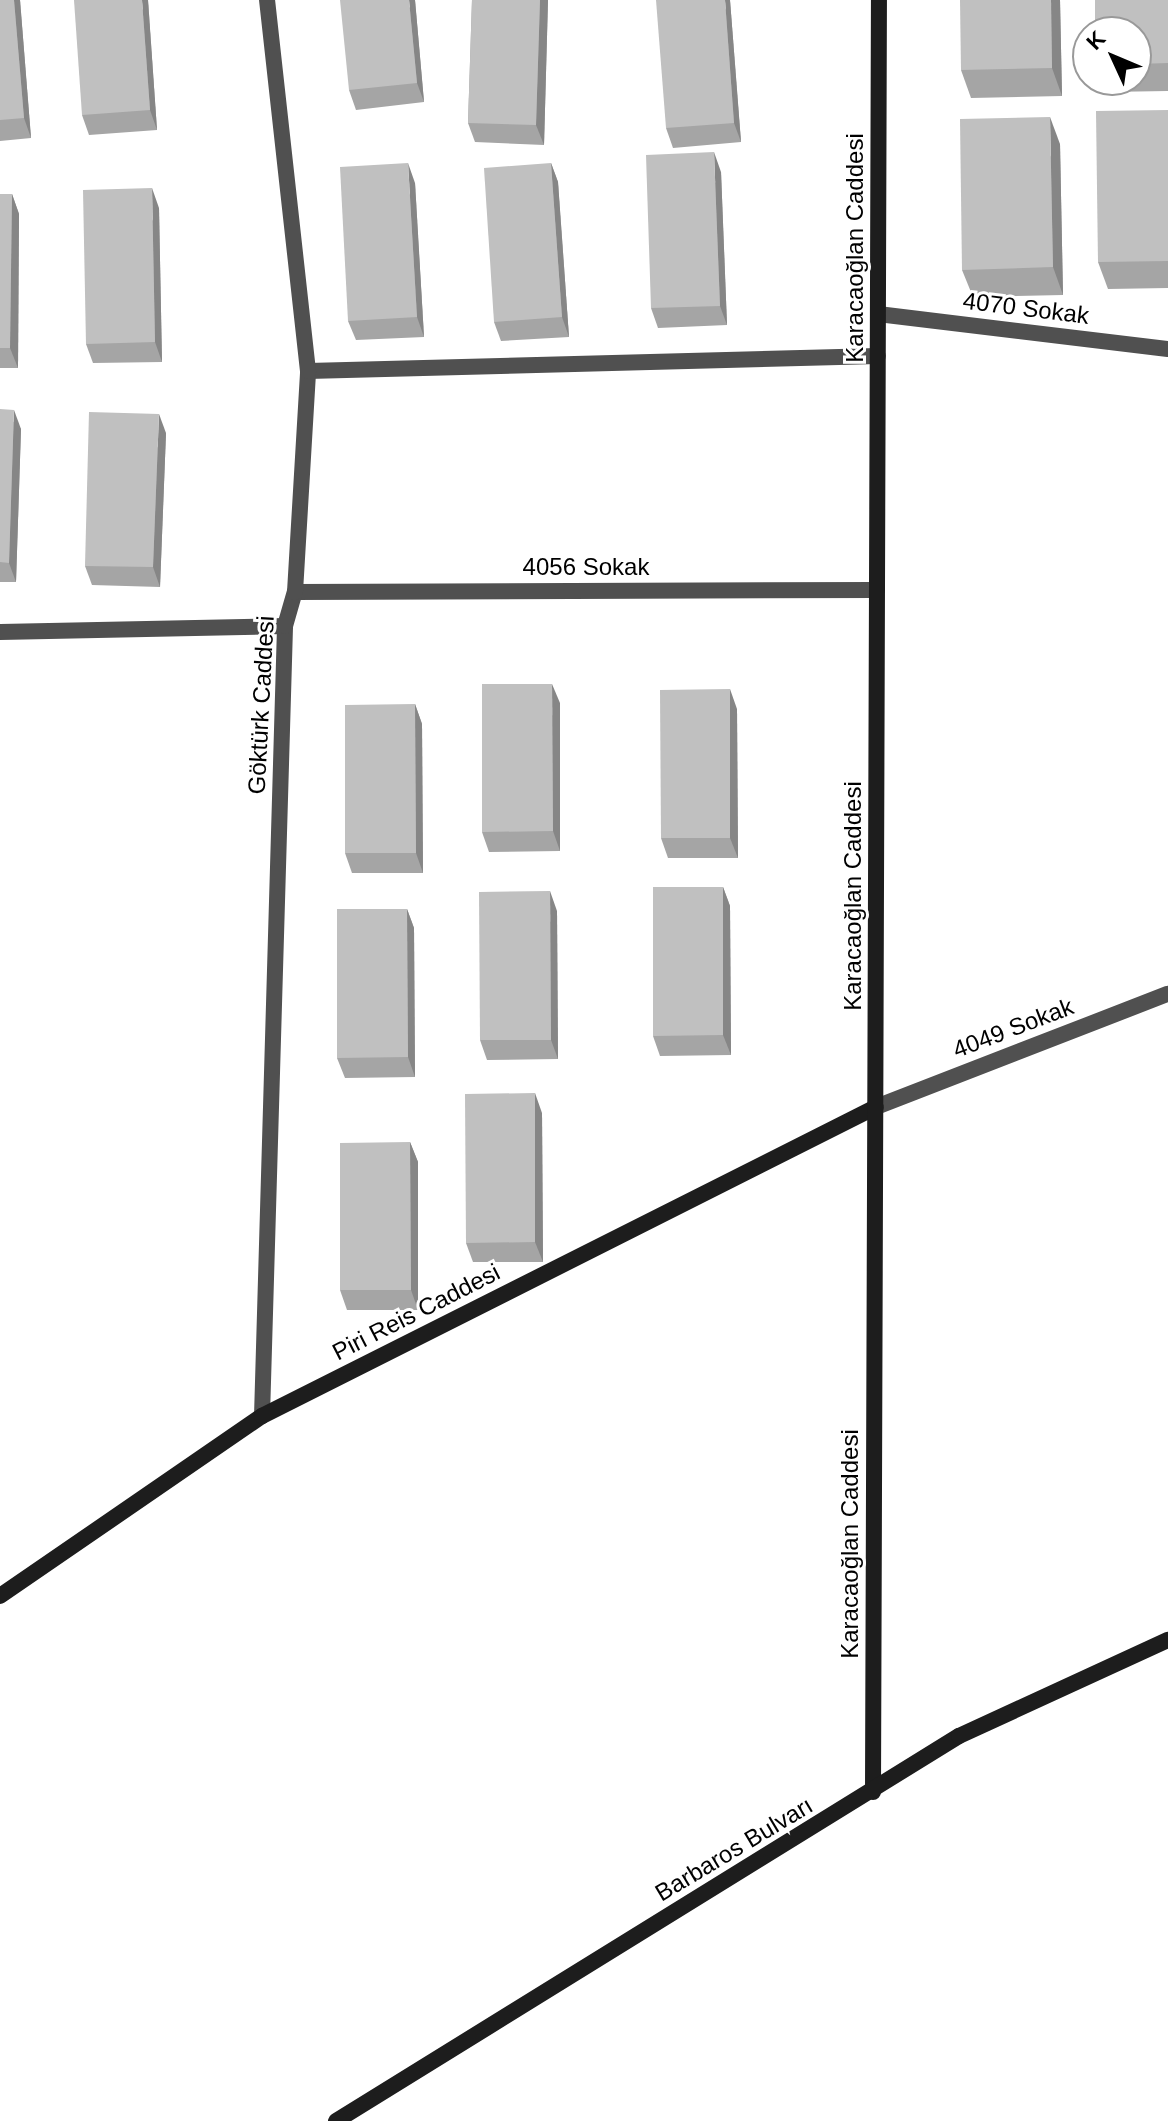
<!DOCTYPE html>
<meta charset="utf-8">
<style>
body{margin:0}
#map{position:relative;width:1168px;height:2121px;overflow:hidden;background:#fff;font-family:Helvetica,sans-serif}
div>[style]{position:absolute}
.street>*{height:16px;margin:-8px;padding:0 8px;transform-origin:8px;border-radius:8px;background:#505050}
.secondary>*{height:16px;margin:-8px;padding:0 8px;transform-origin:8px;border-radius:8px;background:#1d1d1d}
.wall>*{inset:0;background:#a5a5a5}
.shaded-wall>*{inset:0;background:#868686}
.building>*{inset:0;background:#c0c0c0}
span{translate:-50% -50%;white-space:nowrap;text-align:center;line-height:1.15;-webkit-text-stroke:6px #fff;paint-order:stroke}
.street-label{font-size:24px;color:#000}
.north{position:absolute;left:1072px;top:16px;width:80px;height:80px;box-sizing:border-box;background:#fff;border:2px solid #999;border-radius:50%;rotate:314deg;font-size:22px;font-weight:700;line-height:32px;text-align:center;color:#000}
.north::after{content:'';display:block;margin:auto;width:28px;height:36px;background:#000;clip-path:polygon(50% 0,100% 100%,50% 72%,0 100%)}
</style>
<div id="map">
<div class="street">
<div style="left:878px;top:314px;width:292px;rotate:6.9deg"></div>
<div style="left:308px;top:371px;width:570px;rotate:-1.51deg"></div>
<div style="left:295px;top:592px;width:582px;rotate:-0.2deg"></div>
<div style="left:0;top:632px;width:285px;rotate:-1.2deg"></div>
<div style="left:876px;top:1107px;width:313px;rotate:-21.2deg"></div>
<div style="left:262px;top:1416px;width:790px;rotate:-88.33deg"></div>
<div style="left:285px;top:626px;width:35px;rotate:-74deg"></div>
<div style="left:295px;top:592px;width:221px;rotate:-86.6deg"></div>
<div style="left:308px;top:371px;width:373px;rotate:-96.3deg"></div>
</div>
<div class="secondary">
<div style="left:0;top:1596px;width:318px;rotate:-34.5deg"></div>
<div style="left:262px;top:1416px;width:687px;rotate:-26.71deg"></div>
<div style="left:873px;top:1792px;width:1792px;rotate:-89.81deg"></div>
<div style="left:336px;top:2121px;width:732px;rotate:-31.72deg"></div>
<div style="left:959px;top:1736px;width:230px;rotate:-24.7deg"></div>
</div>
<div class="wall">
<div style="clip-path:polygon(0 0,20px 0,31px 138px,0 141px)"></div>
<div style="clip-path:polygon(148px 0,157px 130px,89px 135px,82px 115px)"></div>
<div style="clip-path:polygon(415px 0,424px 102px,356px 110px,349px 90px)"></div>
<div style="clip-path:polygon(472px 0,548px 0,544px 145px,475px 142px,468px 123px)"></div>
<div style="clip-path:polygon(730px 0,741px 142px,673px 148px,666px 128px)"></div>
<div style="clip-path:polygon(1060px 0,1062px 96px,971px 98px,961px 70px)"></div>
<div style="clip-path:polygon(1168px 0,1168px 91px,1106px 92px,1101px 80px,1136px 80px,1136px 32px)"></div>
<div style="clip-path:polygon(1168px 110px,1168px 288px,1108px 289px,1098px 262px)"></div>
<div style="clip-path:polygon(1060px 144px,1063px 295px,973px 297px,962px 270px)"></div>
<div style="clip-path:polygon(551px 163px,558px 182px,569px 337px,501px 341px,494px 322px)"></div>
<div style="clip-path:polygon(721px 172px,727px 325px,658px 328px,651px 308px)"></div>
<div style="clip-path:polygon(415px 183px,424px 337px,356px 340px,348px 321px)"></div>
<div style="clip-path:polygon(0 194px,12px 194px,19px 214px,18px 368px,0 368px)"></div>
<div style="clip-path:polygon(159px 208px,162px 362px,93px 363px,86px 344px)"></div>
<div style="clip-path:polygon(0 409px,21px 429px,16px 582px,0 582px)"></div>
<div style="clip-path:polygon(166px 433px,160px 587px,92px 585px,85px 566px)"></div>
<div style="clip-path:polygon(560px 703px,560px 851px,489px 852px,482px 832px)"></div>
<div style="clip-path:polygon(415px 704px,422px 724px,423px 873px,352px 873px,345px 853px)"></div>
<div style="clip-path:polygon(737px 709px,738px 858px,668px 858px,661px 838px)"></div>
<div style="clip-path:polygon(723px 887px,730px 906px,731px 1055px,660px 1056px,653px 1036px)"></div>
<div style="clip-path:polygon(407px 909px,414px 928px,415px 1077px,345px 1078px,337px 1058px)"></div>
<div style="clip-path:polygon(557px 911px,558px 1059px,487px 1060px,480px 1040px)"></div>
<div style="clip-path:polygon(542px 1113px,543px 1262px,473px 1262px,466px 1243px)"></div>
<div style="clip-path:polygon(410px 1142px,418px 1162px,418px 1310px,347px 1310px,340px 1290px)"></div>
</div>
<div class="shaded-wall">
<div style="clip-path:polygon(14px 0,20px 0,31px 138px,24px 118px)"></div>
<div style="clip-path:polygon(142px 0,148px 0,157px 130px,150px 110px)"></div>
<div style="clip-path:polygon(409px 0,415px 0,424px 102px,417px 83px)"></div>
<div style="clip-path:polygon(540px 0,548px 0,544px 145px,536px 125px)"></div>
<div style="clip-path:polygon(725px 0,730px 0,741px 142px,734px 123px)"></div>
<div style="clip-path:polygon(1051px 0,1060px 0,1062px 96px,1052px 68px)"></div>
<div style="clip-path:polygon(1050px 117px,1060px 144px,1063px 295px,1053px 267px)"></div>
<div style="clip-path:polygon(714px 152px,721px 172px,727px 325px,720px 306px)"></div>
<div style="clip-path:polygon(408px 163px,415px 183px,424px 337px,417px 317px)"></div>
<div style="clip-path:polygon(551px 163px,558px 182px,569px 337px,562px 317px)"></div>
<div style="clip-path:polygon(152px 188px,159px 208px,162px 362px,155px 342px)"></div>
<div style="clip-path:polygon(12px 194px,19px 214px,18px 368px,10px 348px)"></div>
<div style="clip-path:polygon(14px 410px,21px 429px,16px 582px,9px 563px)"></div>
<div style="clip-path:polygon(159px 414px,166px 433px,160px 587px,153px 567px)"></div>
<div style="clip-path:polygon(552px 684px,560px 703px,560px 851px,553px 831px)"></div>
<div style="clip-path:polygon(730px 689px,737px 709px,738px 858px,730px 838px)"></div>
<div style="clip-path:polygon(415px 704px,422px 724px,423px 873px,416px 853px)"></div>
<div style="clip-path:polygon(723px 887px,730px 906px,731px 1055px,723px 1035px)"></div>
<div style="clip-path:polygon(550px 891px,557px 911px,558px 1059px,551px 1040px)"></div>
<div style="clip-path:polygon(407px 909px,414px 928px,415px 1077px,408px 1057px)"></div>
<div style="clip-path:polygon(535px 1093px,542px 1113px,543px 1262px,535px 1242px)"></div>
<div style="clip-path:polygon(410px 1142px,418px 1162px,418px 1310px,411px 1290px)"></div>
</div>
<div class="building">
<div style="clip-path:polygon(0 0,14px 0,24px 118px,0 120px)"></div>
<div style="clip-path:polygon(74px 0,142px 0,150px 110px,82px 115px)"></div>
<div style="clip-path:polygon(340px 0,409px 0,417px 83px,349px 90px)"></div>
<div style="clip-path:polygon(472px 0,540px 0,536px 125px,468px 123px)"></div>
<div style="clip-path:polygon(656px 0,725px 0,734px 123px,666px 128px)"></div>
<div style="clip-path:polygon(960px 0,1051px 0,1052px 68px,961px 70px)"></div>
<div style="clip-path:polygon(1095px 0,1168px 0,1168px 63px,1136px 64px,1136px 32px,1095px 32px)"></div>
<div style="clip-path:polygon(1168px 110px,1168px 261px,1098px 262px,1096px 111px)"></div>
<div style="clip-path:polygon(1050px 117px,1053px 267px,962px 270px,960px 119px)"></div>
<div style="clip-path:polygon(714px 152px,720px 306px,651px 308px,646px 155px)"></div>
<div style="clip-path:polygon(408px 163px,417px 317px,348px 321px,340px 167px)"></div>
<div style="clip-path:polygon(551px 163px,562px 317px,494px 322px,484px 168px)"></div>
<div style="clip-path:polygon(152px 188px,155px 342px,86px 344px,83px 190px)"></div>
<div style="clip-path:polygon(0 194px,12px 194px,10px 348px,0 348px)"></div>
<div style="clip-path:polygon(0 409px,14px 410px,9px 563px,0 562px)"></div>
<div style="clip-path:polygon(89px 412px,159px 414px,153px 567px,85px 566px)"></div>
<div style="clip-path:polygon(482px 684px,552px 684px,553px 831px,482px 832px)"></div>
<div style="clip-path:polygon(730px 689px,730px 838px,661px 838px,660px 690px)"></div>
<div style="clip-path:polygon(415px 704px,416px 853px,345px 853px,345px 705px)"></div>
<div style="clip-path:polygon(653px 887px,723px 887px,723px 1035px,653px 1036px)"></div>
<div style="clip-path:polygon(550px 891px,551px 1040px,480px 1040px,479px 892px)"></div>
<div style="clip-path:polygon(337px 909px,407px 909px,408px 1057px,337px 1058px)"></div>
<div style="clip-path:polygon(535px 1093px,535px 1242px,466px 1243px,465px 1094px)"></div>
<div style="clip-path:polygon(410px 1142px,411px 1290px,340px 1290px,340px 1143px)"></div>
</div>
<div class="street-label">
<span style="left:855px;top:248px;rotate:-90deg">Karacaoğlan Caddesi</span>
<span style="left:1026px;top:308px;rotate:7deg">4070 Sokak</span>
<span style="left:586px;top:567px">4056 Sokak</span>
<span style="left:261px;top:705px;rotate:-87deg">Göktürk Caddesi</span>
<span style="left:853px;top:896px;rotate:-90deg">Karacaoğlan Caddesi</span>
<span style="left:1013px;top:1028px;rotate:-21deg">4049 Sokak</span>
<span style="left:416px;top:1312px;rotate:-27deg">Piri Reis Caddesi</span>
<span style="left:850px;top:1544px;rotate:-90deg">Karacaoğlan Caddesi</span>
<span style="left:734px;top:1849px;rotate:-31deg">Barbaros Bulvarı</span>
</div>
<div class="north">K</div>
</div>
